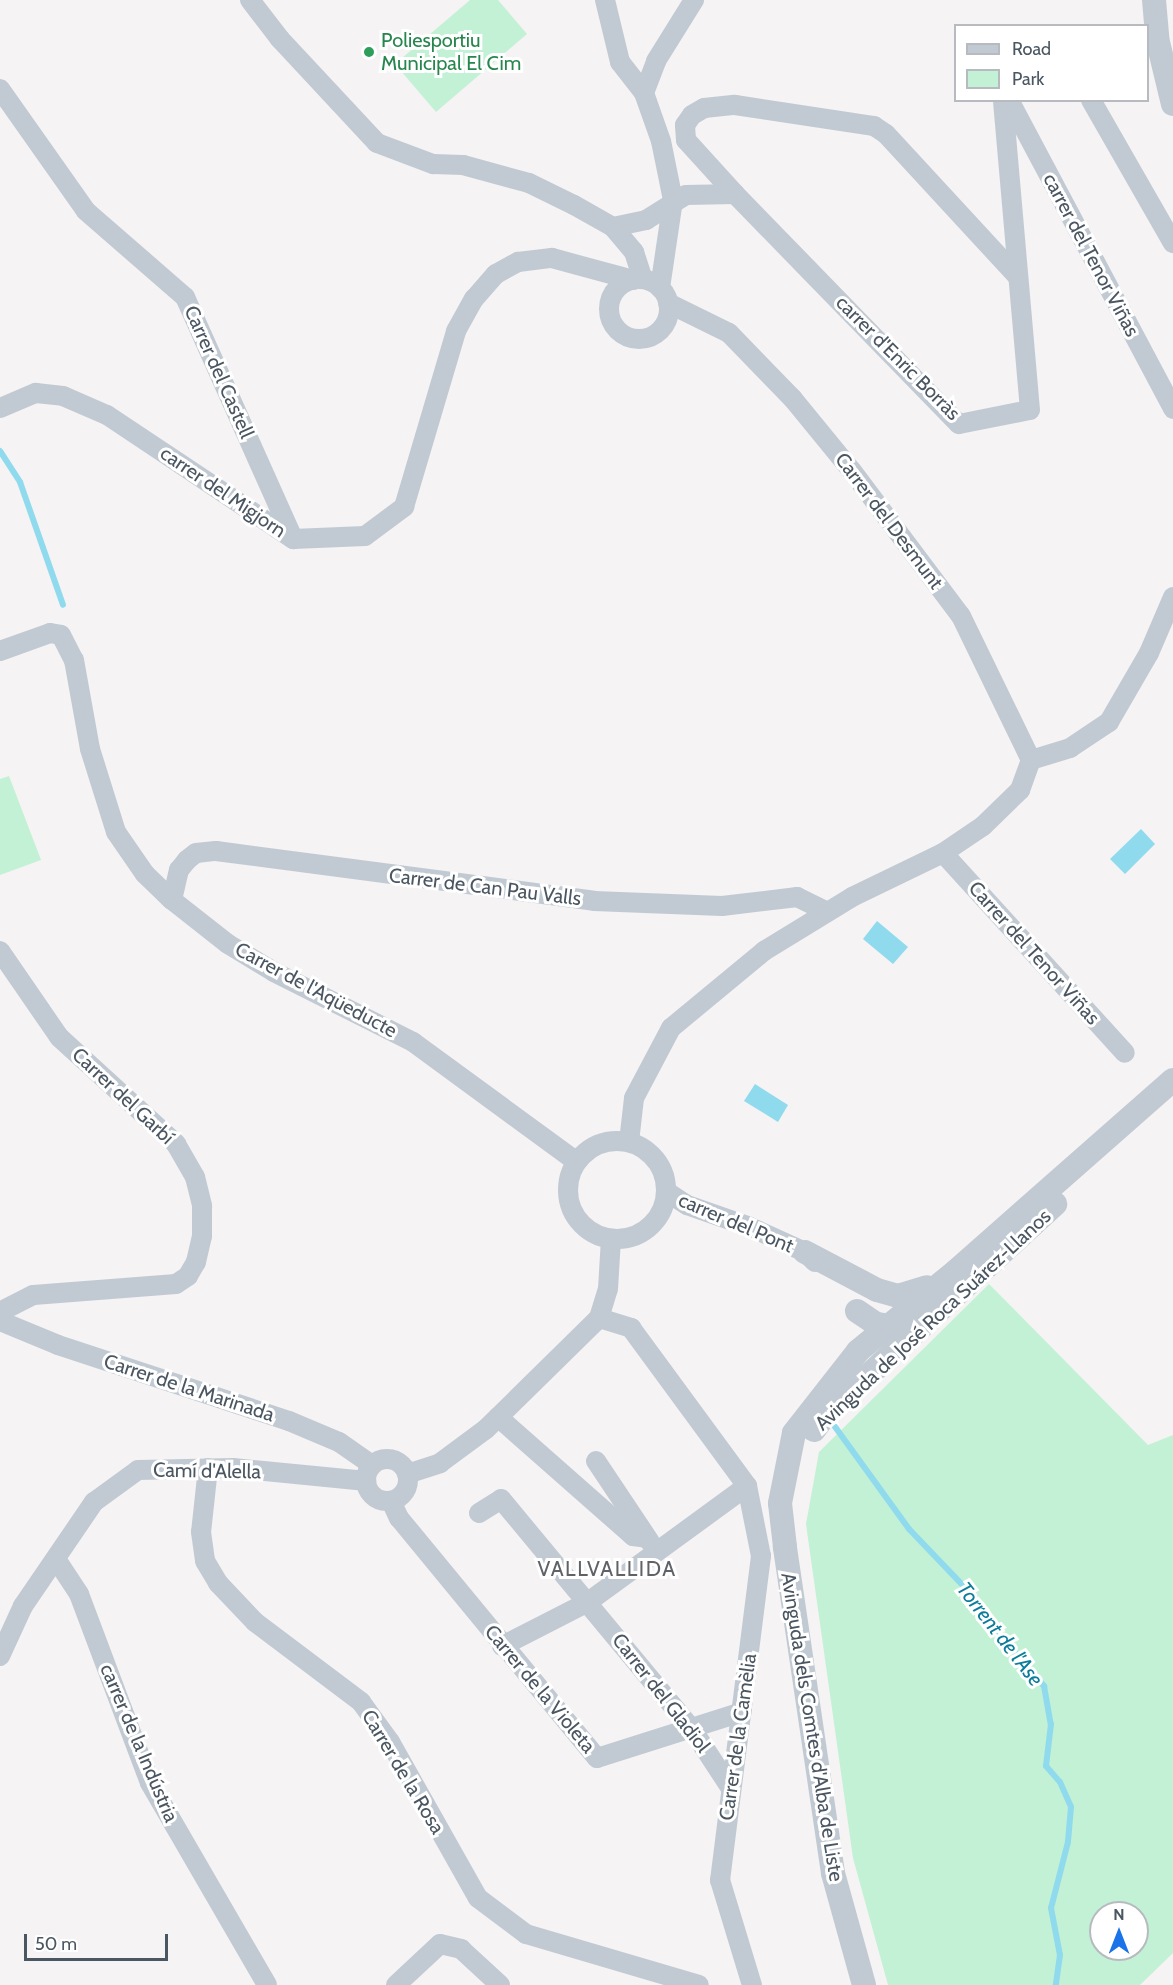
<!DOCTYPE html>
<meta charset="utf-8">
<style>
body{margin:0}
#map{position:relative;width:1173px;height:1985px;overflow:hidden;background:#f5f3f3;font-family:Cabin,sans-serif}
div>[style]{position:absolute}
.green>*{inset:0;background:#c3f1d5}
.water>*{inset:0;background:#90daee}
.stream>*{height:6px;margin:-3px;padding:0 3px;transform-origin:3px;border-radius:3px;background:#90daee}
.minor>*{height:20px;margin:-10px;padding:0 10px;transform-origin:10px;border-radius:10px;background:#c1cad2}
.minor>.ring{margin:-10px;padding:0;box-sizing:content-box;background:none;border:20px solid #c1cad2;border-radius:50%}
.tertiary>*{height:24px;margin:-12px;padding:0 12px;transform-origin:12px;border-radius:12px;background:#c1cad2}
.dots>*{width:16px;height:16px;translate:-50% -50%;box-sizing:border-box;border:3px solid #fff;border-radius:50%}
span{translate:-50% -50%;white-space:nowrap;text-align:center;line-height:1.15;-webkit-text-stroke:6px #fff;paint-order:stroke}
.leisure-label{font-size:20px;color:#27864d}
.left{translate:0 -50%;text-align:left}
.street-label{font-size:20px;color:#4a5661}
.neighbourhood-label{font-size:21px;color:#5f6368;letter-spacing:1.5px}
.water-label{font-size:21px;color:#0c7c9b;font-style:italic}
.legend{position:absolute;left:954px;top:24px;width:195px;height:78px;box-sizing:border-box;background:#fff;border:2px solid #b7bbc0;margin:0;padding:8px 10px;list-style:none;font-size:18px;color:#4a5661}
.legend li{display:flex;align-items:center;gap:12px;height:30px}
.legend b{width:30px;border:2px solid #b7bbc0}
.north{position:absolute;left:1089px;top:1901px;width:60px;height:60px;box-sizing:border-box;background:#fff;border:2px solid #b7bbc0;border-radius:50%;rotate:0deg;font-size:16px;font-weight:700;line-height:24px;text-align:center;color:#4a5661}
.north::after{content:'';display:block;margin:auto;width:21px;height:27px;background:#1a73e8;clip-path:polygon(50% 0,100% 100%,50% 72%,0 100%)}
.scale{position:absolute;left:24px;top:1934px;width:144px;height:27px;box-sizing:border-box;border:3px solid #4a5661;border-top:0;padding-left:8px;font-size:18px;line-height:21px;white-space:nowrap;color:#4a5661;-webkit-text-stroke:4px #fff;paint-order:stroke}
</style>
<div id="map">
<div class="green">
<div style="clip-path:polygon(470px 0,498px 0,527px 34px,436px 112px,395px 64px)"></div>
<div style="clip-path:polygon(9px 776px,41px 860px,0 875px,0 779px)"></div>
<div style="clip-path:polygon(evenodd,989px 1284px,1148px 1445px,1173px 1435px,1173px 1953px,1140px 1985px,888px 1985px,853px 1858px,806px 1524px,819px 1452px,989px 1284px,1101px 1913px,1137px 1913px,1137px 1949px,1101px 1949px,1101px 1913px)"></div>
</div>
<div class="water">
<div style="clip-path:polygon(1141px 829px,1155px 844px,1125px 874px,1110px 859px)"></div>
<div style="clip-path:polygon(877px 921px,908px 947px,893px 964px,863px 939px)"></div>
<div style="clip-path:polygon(755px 1084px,788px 1105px,778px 1122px,744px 1101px)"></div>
</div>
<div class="stream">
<div style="left:0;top:451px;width:37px;rotate:57deg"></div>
<div style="left:20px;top:482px;width:130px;rotate:70.7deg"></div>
<div style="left:833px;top:1424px;width:130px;rotate:54.1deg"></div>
<div style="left:909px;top:1529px;width:97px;rotate:46.3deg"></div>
<div style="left:976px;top:1599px;width:11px;rotate:80deg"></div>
<div style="left:978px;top:1610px;width:101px;rotate:49deg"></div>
<div style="left:1044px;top:1686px;width:39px;rotate:80deg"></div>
<div style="left:1051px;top:1724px;width:42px;rotate:96.8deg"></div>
<div style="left:1046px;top:1766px;width:21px;rotate:49deg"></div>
<div style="left:1060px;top:1782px;width:27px;rotate:66deg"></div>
<div style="left:1071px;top:1807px;width:35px;rotate:95deg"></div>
<div style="left:1068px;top:1842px;width:68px;rotate:104.4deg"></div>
<div style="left:1051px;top:1908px;width:48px;rotate:79.2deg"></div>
<div style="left:1060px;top:1955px;width:30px;rotate:98deg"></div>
</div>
<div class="minor">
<div style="left:250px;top:0;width:49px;rotate:52.4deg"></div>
<div style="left:280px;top:39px;width:142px;rotate:47deg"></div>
<div style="left:377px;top:143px;width:60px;rotate:20.6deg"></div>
<div style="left:433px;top:164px;width:30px;rotate:2deg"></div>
<div style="left:463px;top:165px;width:68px;rotate:15.3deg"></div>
<div style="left:529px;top:183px;width:50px;rotate:26.1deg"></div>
<div style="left:574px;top:205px;width:45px;rotate:29.4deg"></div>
<div style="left:613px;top:227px;width:33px;rotate:50deg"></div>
<div style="left:634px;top:252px;width:28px;rotate:72deg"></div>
<div style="left:605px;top:0;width:64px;rotate:76.4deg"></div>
<div style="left:620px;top:62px;width:39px;rotate:52deg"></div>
<div style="left:0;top:89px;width:149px;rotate:54.8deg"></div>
<div style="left:86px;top:211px;width:131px;rotate:41deg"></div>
<div style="left:185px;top:297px;width:265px;rotate:65.9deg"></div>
<div style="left:1009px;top:100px;width:350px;rotate:62deg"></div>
<div style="left:1091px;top:100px;width:165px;rotate:60.2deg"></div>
<div style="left:735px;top:194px;width:73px;rotate:-132.2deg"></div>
<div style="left:686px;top:140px;width:15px;rotate:-94deg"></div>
<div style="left:685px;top:125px;width:12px;rotate:-55deg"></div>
<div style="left:692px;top:115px;width:14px;rotate:-30deg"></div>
<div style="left:704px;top:108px;width:31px;rotate:-6deg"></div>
<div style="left:735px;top:105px;width:141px;rotate:8.6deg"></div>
<div style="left:874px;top:126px;width:14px;rotate:34deg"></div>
<div style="left:886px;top:134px;width:193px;rotate:47.3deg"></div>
<div style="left:613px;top:227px;width:34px;rotate:-12deg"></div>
<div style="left:646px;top:220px;width:47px;rotate:-32deg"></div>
<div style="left:686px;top:195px;width:49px;rotate:-1.2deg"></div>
<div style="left:735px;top:194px;width:321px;rotate:45.8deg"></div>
<div style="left:959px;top:424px;width:72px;rotate:-11.2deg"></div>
<div style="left:1030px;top:410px;width:311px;rotate:-95deg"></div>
<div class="ring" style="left:609px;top:279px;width:40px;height:40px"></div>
<div style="left:660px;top:288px;width:89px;rotate:-81.6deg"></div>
<div style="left:673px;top:200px;width:60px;rotate:-101.5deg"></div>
<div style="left:661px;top:141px;width:51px;rotate:-109.5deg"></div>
<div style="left:644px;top:93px;width:34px;rotate:-69deg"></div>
<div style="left:656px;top:61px;width:72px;rotate:-58.1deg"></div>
<div style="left:668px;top:303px;width:68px;rotate:26.2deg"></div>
<div style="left:729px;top:333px;width:92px;rotate:45.9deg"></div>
<div style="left:793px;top:399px;width:93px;rotate:50.7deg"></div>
<div style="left:852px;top:471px;width:181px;rotate:53.1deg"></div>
<div style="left:961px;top:616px;width:160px;rotate:64.1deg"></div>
<div style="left:0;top:408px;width:39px;rotate:-23deg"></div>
<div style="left:36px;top:393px;width:27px;rotate:6deg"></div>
<div style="left:63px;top:396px;width:48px;rotate:23.4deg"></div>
<div style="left:107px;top:415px;width:224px;rotate:33.7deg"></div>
<div style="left:293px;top:539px;width:72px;rotate:-2.4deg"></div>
<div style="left:365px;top:536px;width:49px;rotate:-36.6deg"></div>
<div style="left:404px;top:507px;width:184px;rotate:-73.5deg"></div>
<div style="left:456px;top:331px;width:37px;rotate:-61deg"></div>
<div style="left:474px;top:299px;width:33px;rotate:-49deg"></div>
<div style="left:496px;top:274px;width:25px;rotate:-29deg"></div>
<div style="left:518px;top:262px;width:34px;rotate:-7deg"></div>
<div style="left:552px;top:258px;width:84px;rotate:15.2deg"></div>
<div style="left:0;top:651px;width:53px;rotate:-19.8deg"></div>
<div style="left:50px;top:633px;width:11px;rotate:10deg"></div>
<div style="left:61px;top:635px;width:28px;rotate:63deg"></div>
<div style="left:74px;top:660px;width:90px;rotate:79.8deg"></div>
<div style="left:90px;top:749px;width:87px;rotate:72.6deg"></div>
<div style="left:116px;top:832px;width:51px;rotate:55.4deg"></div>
<div style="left:145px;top:874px;width:37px;rotate:44deg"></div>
<div style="left:172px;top:900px;width:71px;rotate:38.2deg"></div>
<div style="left:228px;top:944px;width:54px;rotate:31.3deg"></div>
<div style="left:274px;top:972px;width:156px;rotate:26.7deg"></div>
<div style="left:413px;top:1042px;width:203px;rotate:36.2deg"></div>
<div style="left:1031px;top:760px;width:41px;rotate:-17.1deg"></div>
<div style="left:1070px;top:748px;width:47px;rotate:-33.7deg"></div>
<div style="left:1109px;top:722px;width:80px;rotate:-59.9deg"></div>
<div style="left:1149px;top:653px;width:61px;rotate:-66.8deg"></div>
<div style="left:943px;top:853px;width:270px;rotate:47.7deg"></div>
<div style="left:172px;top:900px;width:31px;rotate:-77deg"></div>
<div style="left:179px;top:870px;width:13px;rotate:-51deg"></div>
<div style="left:187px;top:860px;width:11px;rotate:-38deg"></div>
<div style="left:196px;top:853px;width:20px;rotate:-6deg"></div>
<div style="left:216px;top:851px;width:381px;rotate:7.5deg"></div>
<div style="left:594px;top:901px;width:128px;rotate:2.2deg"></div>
<div style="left:722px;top:906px;width:76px;rotate:-6.8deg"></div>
<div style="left:797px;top:897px;width:34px;rotate:26deg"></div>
<div style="left:0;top:951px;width:104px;rotate:55.5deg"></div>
<div style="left:59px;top:1037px;width:159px;rotate:42.4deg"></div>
<div style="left:176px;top:1144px;width:38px;rotate:60deg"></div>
<div style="left:195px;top:1177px;width:30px;rotate:76deg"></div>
<div style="left:202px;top:1206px;width:30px;rotate:90deg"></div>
<div style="left:202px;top:1236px;width:27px;rotate:103deg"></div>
<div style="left:196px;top:1262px;width:16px;rotate:120deg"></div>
<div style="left:188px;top:1276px;width:14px;rotate:146deg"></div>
<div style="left:176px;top:1284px;width:143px;rotate:175.6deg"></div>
<div style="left:33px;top:1295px;width:37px;rotate:153deg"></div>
<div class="ring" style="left:568px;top:1141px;width:78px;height:78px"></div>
<div style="left:629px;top:1142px;width:44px;rotate:-83.5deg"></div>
<div style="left:634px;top:1098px;width:79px;rotate:-62.1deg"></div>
<div style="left:671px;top:1028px;width:121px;rotate:-39.6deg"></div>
<div style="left:764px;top:951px;width:103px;rotate:-31.5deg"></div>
<div style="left:852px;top:897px;width:101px;rotate:-25.8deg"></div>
<div style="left:943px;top:853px;width:48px;rotate:-34deg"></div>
<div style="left:983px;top:826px;width:52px;rotate:-44.2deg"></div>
<div style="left:1020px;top:790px;width:32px;rotate:-70deg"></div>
<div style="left:667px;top:1192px;width:24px;rotate:33deg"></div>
<div style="left:687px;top:1205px;width:67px;rotate:19.2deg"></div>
<div style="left:750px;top:1227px;width:60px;rotate:24.4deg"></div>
<div style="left:805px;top:1252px;width:14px;rotate:45deg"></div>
<div style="left:599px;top:1318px;width:34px;rotate:17deg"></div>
<div style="left:631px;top:1328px;width:196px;rotate:53.7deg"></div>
<div style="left:747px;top:1486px;width:71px;rotate:78.7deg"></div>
<div style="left:761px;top:1556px;width:327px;rotate:97.2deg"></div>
<div style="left:720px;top:1880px;width:110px;rotate:73.1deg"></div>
<div style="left:0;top:1321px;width:63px;rotate:22.5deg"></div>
<div style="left:58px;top:1345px;width:243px;rotate:18.2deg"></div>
<div style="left:289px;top:1421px;width:54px;rotate:22.8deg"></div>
<div style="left:339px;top:1442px;width:40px;rotate:34.9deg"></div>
<div style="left:498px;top:1417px;width:180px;rotate:41.4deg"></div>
<div style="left:633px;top:1536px;width:14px;rotate:8deg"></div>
<div class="ring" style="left:366px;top:1459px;width:22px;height:22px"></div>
<div style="left:596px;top:1461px;width:97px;rotate:56.3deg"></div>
<div style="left:208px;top:1468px;width:64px;rotate:96.2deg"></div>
<div style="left:201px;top:1532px;width:29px;rotate:82deg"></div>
<div style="left:205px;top:1561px;width:26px;rotate:59deg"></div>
<div style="left:218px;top:1583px;width:54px;rotate:46.5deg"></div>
<div style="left:255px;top:1622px;width:133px;rotate:37deg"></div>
<div style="left:361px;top:1702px;width:49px;rotate:54.1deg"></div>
<div style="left:390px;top:1742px;width:179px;rotate:60.6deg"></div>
<div style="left:478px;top:1898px;width:60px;rotate:36.9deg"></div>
<div style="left:526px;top:1934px;width:180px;rotate:16.4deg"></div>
<div style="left:407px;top:1474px;width:35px;rotate:-18deg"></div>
<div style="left:440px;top:1463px;width:57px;rotate:-36.5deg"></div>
<div style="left:486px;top:1429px;width:158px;rotate:-44.5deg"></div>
<div style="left:599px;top:1318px;width:30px;rotate:-73deg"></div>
<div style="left:608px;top:1289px;width:50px;rotate:-86.6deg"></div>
<div style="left:391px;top:1501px;width:19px;rotate:65deg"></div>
<div style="left:399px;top:1518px;width:311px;rotate:50.5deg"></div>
<div style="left:597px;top:1758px;width:152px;rotate:-17.6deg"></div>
<div style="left:479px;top:1513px;width:26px;rotate:-32deg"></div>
<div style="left:501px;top:1499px;width:299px;rotate:50.3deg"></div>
<div style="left:692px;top:1729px;width:69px;rotate:56.8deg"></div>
<div style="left:56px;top:1559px;width:42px;rotate:56.7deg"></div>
<div style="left:79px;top:1594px;width:202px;rotate:69.4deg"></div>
<div style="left:150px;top:1783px;width:233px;rotate:59.9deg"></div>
<div style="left:502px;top:1646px;width:97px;rotate:-27.1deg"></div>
<div style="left:588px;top:1602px;width:197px;rotate:-36.1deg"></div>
<div style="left:0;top:1656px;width:55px;rotate:-65.3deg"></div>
<div style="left:23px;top:1606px;width:126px;rotate:-55.7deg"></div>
<div style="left:94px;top:1502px;width:54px;rotate:-36deg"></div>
<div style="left:138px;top:1470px;width:95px;rotate:-1.2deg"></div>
<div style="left:233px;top:1468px;width:134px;rotate:5.6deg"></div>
<div style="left:396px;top:1985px;width:60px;rotate:-43deg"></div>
<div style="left:440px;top:1944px;width:22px;rotate:13deg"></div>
<div style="left:461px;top:1949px;width:53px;rotate:42.7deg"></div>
</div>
<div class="tertiary">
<div style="left:1154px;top:0;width:38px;rotate:85deg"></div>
<div style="left:1157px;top:38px;width:68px;rotate:76.4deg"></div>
<div style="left:805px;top:1252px;width:81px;rotate:27.8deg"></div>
<div style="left:877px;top:1290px;width:22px;rotate:16deg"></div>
<div style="left:898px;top:1296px;width:30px;rotate:-17deg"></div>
<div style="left:857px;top:1311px;width:23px;rotate:34deg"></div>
<div style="left:876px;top:1324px;width:22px;rotate:8deg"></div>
<div style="left:814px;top:1430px;width:20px;rotate:-53deg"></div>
<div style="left:826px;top:1414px;width:311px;rotate:-42.5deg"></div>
<div style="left:864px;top:1985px;width:116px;rotate:-105.5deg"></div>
<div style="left:833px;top:1873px;width:330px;rotate:-98.4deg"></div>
<div style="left:785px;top:1547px;width:44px;rotate:-96.5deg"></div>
<div style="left:780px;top:1503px;width:71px;rotate:-78.7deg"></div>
<div style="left:794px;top:1433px;width:104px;rotate:-52deg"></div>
<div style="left:858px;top:1351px;width:127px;rotate:-39.2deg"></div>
<div style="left:956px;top:1271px;width:289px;rotate:-41.4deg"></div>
</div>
<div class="dots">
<div style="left:369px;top:52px;background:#2e9e5b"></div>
</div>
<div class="leisure-label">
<span class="left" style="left:381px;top:52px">Poliesportiu<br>Municipal El Cim</span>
</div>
<div class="street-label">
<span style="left:1091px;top:255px;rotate:62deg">carrer del Tenor Viñas</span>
<span style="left:898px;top:358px;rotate:45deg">carrer d'Enric Borràs</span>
<span style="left:219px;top:372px;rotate:66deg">Carrer del Castell</span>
<span style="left:223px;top:492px;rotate:34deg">carrer del Migjorn</span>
<span style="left:889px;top:521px;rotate:53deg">Carrer del Desmunt</span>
<span style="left:485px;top:887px;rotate:7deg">Carrer de Can Pau Valls</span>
<span style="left:1034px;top:953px;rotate:48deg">Carrer del Tenor Viñas</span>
<span style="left:316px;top:990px;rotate:28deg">Carrer de l'Aqüeducte</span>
<span style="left:123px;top:1096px;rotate:43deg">Carrer del Garbí</span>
<span style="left:736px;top:1223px;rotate:23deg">carrer del Pont</span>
<span style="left:933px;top:1320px;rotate:-43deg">Avinguda de José Roca Suárez-Llanos</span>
<span style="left:189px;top:1388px;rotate:18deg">Carrer de la Marinada</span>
<span style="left:207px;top:1471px;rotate:1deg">Camí d'Alella</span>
<span style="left:540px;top:1689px;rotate:50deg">Carrer de la Violeta</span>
<span style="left:661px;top:1693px;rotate:52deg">Carrer del Gladiol</span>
<span style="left:812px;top:1727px;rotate:81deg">Avinguda dels Comtes d'Alba de Liste</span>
<span style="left:738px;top:1737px;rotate:-82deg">Carrer de la Camèlia</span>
<span style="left:139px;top:1743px;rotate:67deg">carrer de la Indústria</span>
<span style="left:403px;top:1772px;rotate:59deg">Carrer de la Rosa</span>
</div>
<div class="neighbourhood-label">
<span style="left:607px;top:1569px">VALLVALLIDA</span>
</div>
<div class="water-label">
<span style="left:1000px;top:1634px;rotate:52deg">Torrent de l'Ase</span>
</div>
<ul class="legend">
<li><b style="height:8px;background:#c1cad2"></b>Road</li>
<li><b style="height:16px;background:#c3f1d5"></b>Park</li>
</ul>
<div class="north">N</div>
<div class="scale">50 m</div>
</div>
